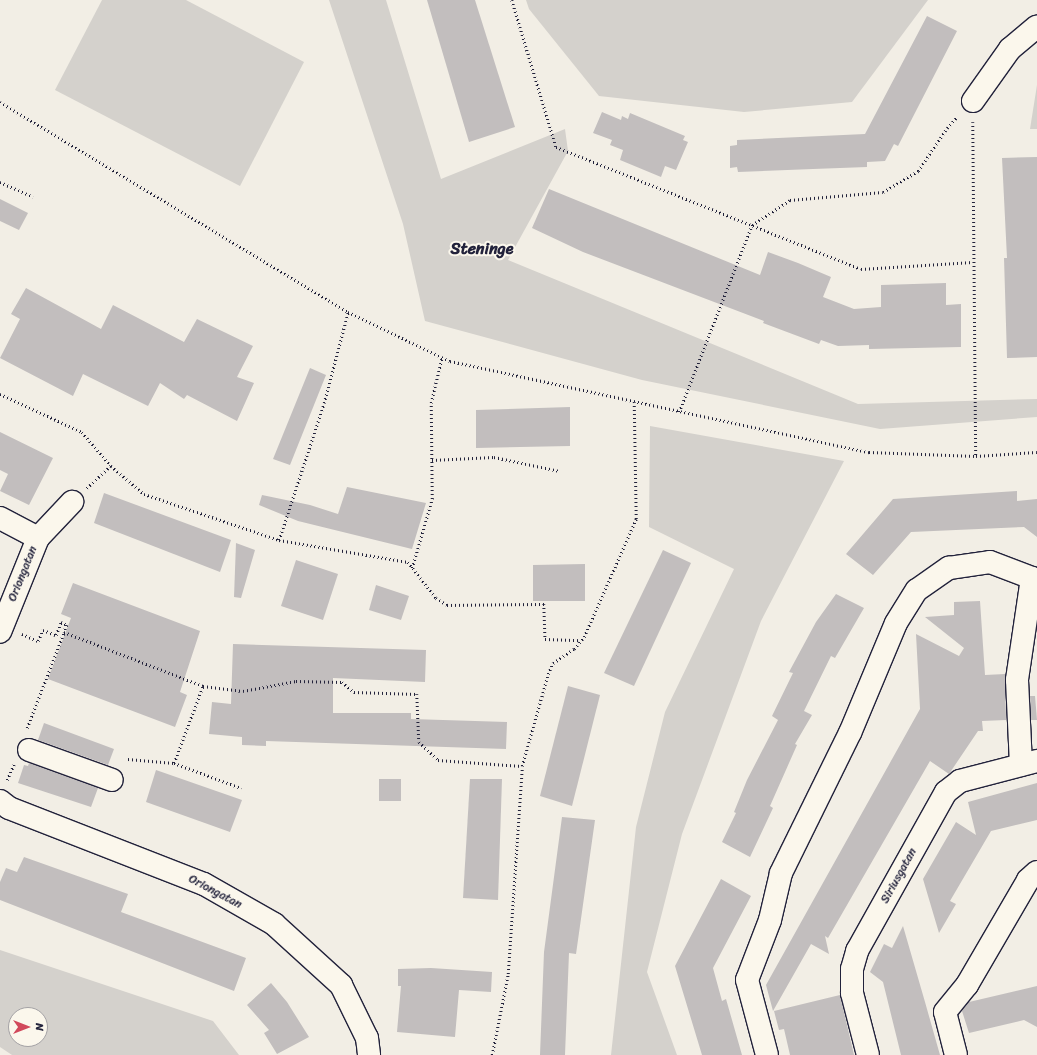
<!DOCTYPE html>
<style>
body{margin:0}
#map{position:relative;width:1037px;height:1055px;overflow:hidden;background:#f2eee5;font-family:Sriracha,sans-serif}
div>[style]{position:absolute}
.green>*{inset:0;background:#d4d1cc}
.building>*{inset:0;background:#c2bebe}
.path>*{height:2.5px;margin-top:-1.25px;transform-origin:0;background:repeating-linear-gradient(90deg,#22223b 0 1px,transparent 0 4px)}
.roads{filter:drop-shadow(1px 0 #22223b) drop-shadow(-1px 0 #22223b) drop-shadow(0 1px #22223b) drop-shadow(0 -1px #22223b)}
.minor>*{height:22px;margin:-11px;padding:0 11px;transform-origin:11px;border-radius:11px;background:#fbf7ec}
span{translate:-50% -50%;white-space:nowrap;text-align:center;line-height:1.15;-webkit-text-stroke:4px #fbf7ec;paint-order:stroke}
.street-label{font-size:12px;color:#22223b}
.district-label{font-size:16px;color:#22223b;font-weight:700}
.north{position:absolute;left:8px;top:1007px;width:40px;height:40px;box-sizing:border-box;background:#fbf7ec;border:1px solid #a4a2a5;border-radius:50%;rotate:90deg;font-size:11px;font-weight:700;line-height:16px;text-align:center;color:#22223b}
.north::after{content:'';display:block;margin:auto;width:14px;height:18px;background:#d1495b;clip-path:polygon(50% 0,100% 100%,50% 72%,0 100%)}
</style>
<div id="map">
<div class="green">
<div style="clip-path:polygon(102px 0,186px 0,304px 62px,240px 186px,55px 90px)"></div>
<div style="clip-path:polygon(329px 0,386px 0,441px 179px,565px 129px,568px 151px,508px 260px,858px 404px,1037px 399px,1037px 417px,880px 429px,642px 380px,425px 321px,403px 224px)"></div>
<div style="clip-path:polygon(526px 0,928px 0,852px 102px,744px 112px,599px 96px,529px 9px)"></div>
<div style="clip-path:polygon(1037px 85px,1037px 129px,1030px 129px)"></div>
<div style="clip-path:polygon(650px 426px,844px 461px,761px 621px,682px 834px,647px 972px,677px 1055px,611px 1055px,636px 827px,665px 712px,734px 569px,649px 527px)"></div>
<div style="clip-path:polygon(evenodd,0 950px,213px 1021px,239px 1055px,12px 1055px,0 1047px,0 950px,16px 1015px,40px 1015px,40px 1039px,16px 1039px,16px 1015px)"></div>
</div>
<div class="building">
<div style="clip-path:polygon(427px 0,475px 0,515px 127px,469px 142px)"></div>
<div style="clip-path:polygon(927px 16px,957px 31px,898px 146px,894px 144px,885px 161px,867px 162px,867px 167px,813px 169px,738px 172px,737px 167px,730px 168px,730px 146px,737px 145px,737px 140px,865px 134px)"></div>
<div style="clip-path:polygon(602px 112px,621px 120px,622px 116px,628px 119px,630px 113px,685px 136px,683px 140px,688px 142px,676px 170px,665px 166px,661px 177px,620px 160px,623px 150px,610px 145px,612px 140px,593px 133px)"></div>
<div style="clip-path:polygon(1037px 157px,1037px 357px,1007px 358px,1004px 258px,1007px 258px,1002px 158px)"></div>
<div style="clip-path:polygon(549px 189px,760px 275px,768px 252px,798px 263px,831px 277px,823px 297px,854px 309px,881px 307px,881px 285px,946px 283px,946px 305px,961px 304px,961px 347px,869px 349px,869px 345px,838px 346px,821px 340px,819px 344px,763px 323px,764px 321px,583px 252px,532px 228px)"></div>
<div style="clip-path:polygon(0 199px,28px 213px,19px 230px,0 221px)"></div>
<div style="clip-path:polygon(26px 288px,101px 329px,113px 305px,184px 342px,197px 319px,253px 346px,237px 377px,254px 383px,237px 421px,187px 395px,184px 399px,160px 383px,148px 406px,83px 374px,73px 396px,0 358px,20px 319px,11px 314px)"></div>
<div style="clip-path:polygon(310px 368px,326px 375px,290px 465px,273px 459px)"></div>
<div style="clip-path:polygon(570px 407px,570px 446px,476px 448px,476px 410px)"></div>
<div style="clip-path:polygon(0 432px,53px 458px,29px 505px,0 491px,8px 474px,0 470px)"></div>
<div style="clip-path:polygon(347px 487px,426px 503px,412px 549px,298px 521px,259px 505px,262px 495px,310px 505px,338px 514px)"></div>
<div style="clip-path:polygon(1017px 491px,1017px 501px,1037px 499px,1037px 537px,1024px 527px,911px 532px,873px 575px,846px 554px,893px 499px)"></div>
<div style="clip-path:polygon(104px 493px,231px 540px,220px 572px,94px 523px)"></div>
<div style="clip-path:polygon(236px 543px,255px 550px,241px 598px,234px 597px)"></div>
<div style="clip-path:polygon(663px 550px,691px 563px,634px 686px,604px 673px)"></div>
<div style="clip-path:polygon(296px 560px,338px 574px,323px 620px,281px 606px)"></div>
<div style="clip-path:polygon(585px 564px,585px 601px,533px 601px,533px 565px)"></div>
<div style="clip-path:polygon(73px 583px,200px 631px,180px 692px,187px 695px,175px 727px,48px 679px,71px 618px,61px 614px)"></div>
<div style="clip-path:polygon(376px 585px,409px 596px,401px 620px,369px 610px)"></div>
<div style="clip-path:polygon(836px 594px,864px 608px,835px 658px,831px 656px,804px 711px,812px 715px,795px 744px,797px 745px,770px 806px,773px 808px,750px 857px,722px 842px,736px 813px,734px 812px,747px 780px,778px 720px,772px 716px,793px 673px,789px 672px,816px 622px)"></div>
<div style="clip-path:polygon(980px 601px,985px 675px,1005px 674px,1006px 720px,982px 721px,983px 731px,978px 731px,949px 774px,930px 761px,828px 938px,825px 936px,829px 954px,811px 944px,773px 1011px,766px 985px,920px 709px,916px 634px,959px 656px,964px 648px,925px 617px,954px 615px,954px 602px)"></div>
<div style="clip-path:polygon(233px 644px,426px 650px,425px 682px,333px 678px,333px 713px,411px 713px,411px 719px,507px 722px,506px 749px,266px 741px,266px 746px,242px 745px,242px 737px,209px 734px,212px 702px,231px 704px)"></div>
<div style="clip-path:polygon(568px 686px,600px 695px,572px 806px,540px 796px)"></div>
<div style="clip-path:polygon(1030px 696px,1035px 696px,1037px 720px,1031px 720px)"></div>
<div style="clip-path:polygon(44px 723px,114px 749px,108px 765px,38px 740px)"></div>
<div style="clip-path:polygon(29px 763px,98px 788px,91px 807px,18px 783px,24px 765px,28px 766px)"></div>
<div style="clip-path:polygon(156px 770px,242px 800px,230px 832px,146px 802px)"></div>
<div style="clip-path:polygon(379px 779px,401px 779px,401px 801px,379px 801px)"></div>
<div style="clip-path:polygon(470px 779px,502px 779px,498px 900px,463px 898px)"></div>
<div style="clip-path:polygon(1037px 783px,1037px 820px,991px 831px,950px 901px,956px 904px,939px 933px,923px 879px,956px 822px,976px 835px,968px 802px)"></div>
<div style="clip-path:polygon(562px 817px,595px 820px,576px 954px,569px 953px,565px 1055px,540px 1055px,544px 952px)"></div>
<div style="clip-path:polygon(24px 857px,128px 894px,121px 912px,246px 958px,234px 991px,0 900px,0 882px,6px 868px,17px 872px)"></div>
<div style="clip-path:polygon(721px 879px,751px 896px,713px 968px,722px 1001px,726px 999px,742px 1055px,702px 1055px,675px 966px)"></div>
<div style="clip-path:polygon(903px 926px,925px 1002px,940px 1055px,901px 1055px,883px 982px,870px 972px,884px 944px,892px 948px)"></div>
<div style="clip-path:polygon(431px 968px,492px 972px,491px 992px,459px 990px,455px 1037px,397px 1032px,401px 986px,398px 986px,398px 969px)"></div>
<div style="clip-path:polygon(271px 983px,287px 1002px,309px 1037px,277px 1054px,264px 1033px,269px 1030px,247px 1005px)"></div>
<div style="clip-path:polygon(1037px 986px,1037px 1027px,1024px 1020px,969px 1033px,962px 1011px,969px 1002px)"></div>
<div style="clip-path:polygon(840px 995px,854px 1055px,790px 1055px,784px 1029px,779px 1030px,774px 1011px)"></div>
</div>
<div class="path">
<div style="left:512px;top:0;width:153px;rotate:73.3deg"></div>
<div style="left:556px;top:147px;width:328px;rotate:21.8deg"></div>
<div style="left:861px;top:269px;width:112px;rotate:-3.6deg"></div>
<div style="left:0;top:102px;width:406px;rotate:31.1deg"></div>
<div style="left:348px;top:312px;width:113px;rotate:25.7deg"></div>
<div style="left:450px;top:361px;width:429px;rotate:12.3deg"></div>
<div style="left:869px;top:452px;width:107px;rotate:2.1deg"></div>
<div style="left:976px;top:456px;width:61px;rotate:-3.8deg"></div>
<div style="left:973px;top:122px;width:334px;rotate:89.5deg"></div>
<div style="left:0;top:182px;width:36px;rotate:24deg"></div>
<div style="left:0;top:394px;width:90px;rotate:24.9deg"></div>
<div style="left:82px;top:432px;width:45px;rotate:49.5deg"></div>
<div style="left:111px;top:466px;width:33px;rotate:137deg"></div>
<div style="left:679px;top:412px;width:201px;rotate:-68.7deg"></div>
<div style="left:752px;top:225px;width:45px;rotate:-33.3deg"></div>
<div style="left:790px;top:200px;width:93px;rotate:-4.9deg"></div>
<div style="left:883px;top:192px;width:41px;rotate:-31deg"></div>
<div style="left:918px;top:171px;width:52px;rotate:-56deg"></div>
<div style="left:947px;top:128px;width:15px;rotate:-48deg"></div>
<div style="left:432px;top:460px;width:62px;rotate:-2.8deg"></div>
<div style="left:494px;top:457px;width:67px;rotate:12deg"></div>
<div style="left:111px;top:466px;width:43px;rotate:40.3deg"></div>
<div style="left:144px;top:494px;width:143px;rotate:18.8deg"></div>
<div style="left:279px;top:540px;width:131px;rotate:9.7deg"></div>
<div style="left:408px;top:562px;width:46px;rotate:52.1deg"></div>
<div style="left:436px;top:598px;width:13px;rotate:32deg"></div>
<div style="left:447px;top:605px;width:97px;rotate:-0.6deg"></div>
<div style="left:544px;top:604px;width:35px;rotate:88deg"></div>
<div style="left:545px;top:639px;width:36px;rotate:2deg"></div>
<div style="left:279px;top:540px;width:144px;rotate:-71.8deg"></div>
<div style="left:324px;top:403px;width:94px;rotate:-75.2deg"></div>
<div style="left:412px;top:568px;width:72px;rotate:-73.8deg"></div>
<div style="left:432px;top:499px;width:96px;rotate:-90.6deg"></div>
<div style="left:431px;top:403px;width:47px;rotate:-76.6deg"></div>
<div style="left:22px;top:634px;width:17px;rotate:24deg"></div>
<div style="left:38px;top:641px;width:12px;rotate:-66deg"></div>
<div style="left:43px;top:630px;width:14px;rotate:21deg"></div>
<div style="left:56px;top:635px;width:14px;rotate:-69deg"></div>
<div style="left:61px;top:622px;width:7px;rotate:27deg"></div>
<div style="left:67px;top:625px;width:8px;rotate:113deg"></div>
<div style="left:64px;top:632px;width:149px;rotate:21.2deg"></div>
<div style="left:203px;top:686px;width:40px;rotate:7.1deg"></div>
<div style="left:243px;top:691px;width:54px;rotate:-10.7deg"></div>
<div style="left:296px;top:681px;width:46px;rotate:1.2deg"></div>
<div style="left:342px;top:682px;width:16px;rotate:40deg"></div>
<div style="left:354px;top:692px;width:63px;rotate:1.8deg"></div>
<div style="left:417px;top:694px;width:48px;rotate:87.6deg"></div>
<div style="left:419px;top:742px;width:26px;rotate:43deg"></div>
<div style="left:438px;top:760px;width:84px;rotate:4.1deg"></div>
<div style="left:27px;top:728px;width:103px;rotate:-68.9deg"></div>
<div style="left:128px;top:759px;width:46px;rotate:5deg"></div>
<div style="left:174px;top:763px;width:72px;rotate:20.5deg"></div>
<div style="left:174px;top:763px;width:82px;rotate:-69.4deg"></div>
<div style="left:7px;top:780px;width:17px;rotate:-66deg"></div>
<div style="left:492px;top:1055px;width:83px;rotate:-78.8deg"></div>
<div style="left:508px;top:974px;width:208px;rotate:-86.1deg"></div>
<div style="left:522px;top:766px;width:96px;rotate:-74.2deg"></div>
<div style="left:548px;top:674px;width:12px;rotate:-66deg"></div>
<div style="left:553px;top:663px;width:25px;rotate:-34deg"></div>
<div style="left:574px;top:649px;width:16px;rotate:-50deg"></div>
<div style="left:584px;top:637px;width:129px;rotate:-66.2deg"></div>
<div style="left:636px;top:519px;width:117px;rotate:-91deg"></div>
</div>
<div class="roads">
<div class="minor">
<div style="left:973px;top:101px;width:64px;rotate:-54.6deg"></div>
<div style="left:1010px;top:49px;width:35px;rotate:-40deg"></div>
<div style="left:0;top:518px;width:43px;rotate:27.8deg"></div>
<div style="left:38px;top:538px;width:101px;rotate:112deg"></div>
<div style="left:38px;top:538px;width:50px;rotate:-46.6deg"></div>
<div style="left:29px;top:750px;width:88px;rotate:19.9deg"></div>
<div style="left:0;top:801px;width:11px;rotate:38deg"></div>
<div style="left:9px;top:808px;width:209px;rotate:21.3deg"></div>
<div style="left:204px;top:884px;width:81px;rotate:29.7deg"></div>
<div style="left:274px;top:924px;width:91px;rotate:42.3deg"></div>
<div style="left:341px;top:985px;width:59px;rotate:63.9deg"></div>
<div style="left:367px;top:1038px;width:17px;rotate:83deg"></div>
<div style="left:767px;top:1055px;width:78px;rotate:-104.9deg"></div>
<div style="left:747px;top:980px;width:64px;rotate:-69deg"></div>
<div style="left:770px;top:920px;width:48px;rotate:-76.8deg"></div>
<div style="left:781px;top:873px;width:156px;rotate:-63.8deg"></div>
<div style="left:850px;top:733px;width:119px;rotate:-67.3deg"></div>
<div style="left:896px;top:623px;width:39px;rotate:-58deg"></div>
<div style="left:917px;top:590px;width:39px;rotate:-35deg"></div>
<div style="left:949px;top:568px;width:41px;rotate:-8.3deg"></div>
<div style="left:990px;top:562px;width:45px;rotate:20.9deg"></div>
<div style="left:1032px;top:578px;width:103px;rotate:98.4deg"></div>
<div style="left:1017px;top:680px;width:85px;rotate:87.3deg"></div>
<div style="left:868px;top:1055px;width:64px;rotate:-104.5deg"></div>
<div style="left:852px;top:993px;width:24px;rotate:-90deg"></div>
<div style="left:852px;top:969px;width:19px;rotate:-74deg"></div>
<div style="left:857px;top:951px;width:182px;rotate:-60.8deg"></div>
<div style="left:946px;top:792px;width:18px;rotate:-38deg"></div>
<div style="left:960px;top:781px;width:80px;rotate:-14.6deg"></div>
<div style="left:956px;top:1055px;width:44px;rotate:-104.3deg"></div>
<div style="left:945px;top:1012px;width:35px;rotate:-51deg"></div>
<div style="left:967px;top:985px;width:121px;rotate:-59.8deg"></div>
<div style="left:1028px;top:880px;width:12px;rotate:-42deg"></div>
</div>
</div>
<div class="street-label">
<span style="left:23px;top:574px;rotate:-68deg">Oriongatan</span>
<span style="left:899px;top:876px;rotate:-61deg">Siriusgatan</span>
<span style="left:215px;top:892px;rotate:28deg">Oriongatan</span>
</div>
<div class="district-label">
<span style="left:482px;top:249px">Steninge</span>
</div>
<div class="north">N</div>
</div>
